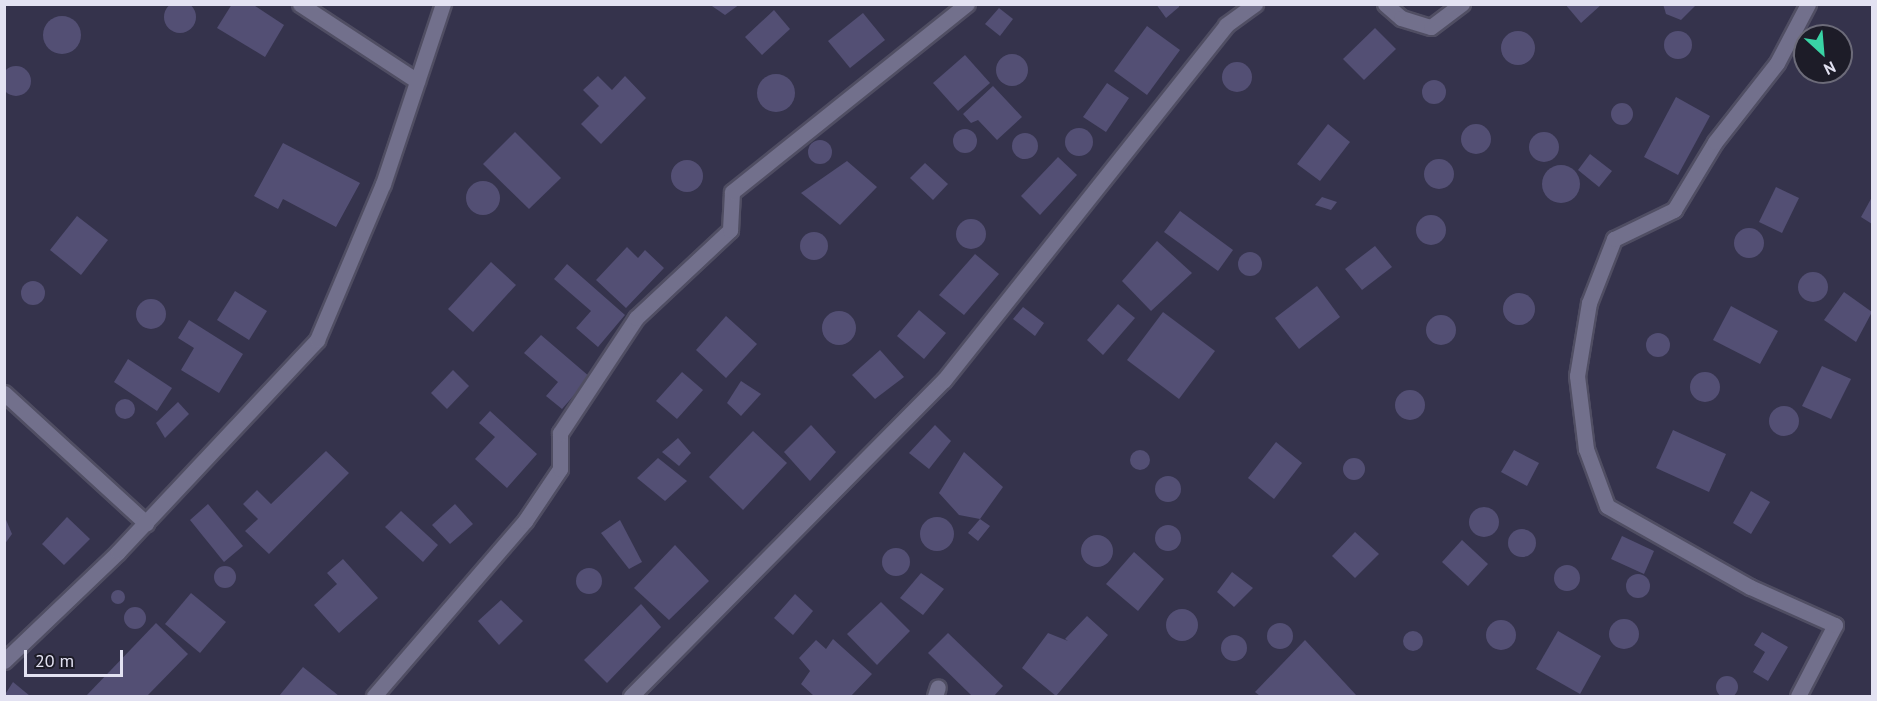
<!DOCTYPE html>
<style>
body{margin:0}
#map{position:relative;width:1877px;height:701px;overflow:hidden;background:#35334c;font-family:"PT Sans",sans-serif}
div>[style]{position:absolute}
.building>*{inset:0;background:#534f74}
.round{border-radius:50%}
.roads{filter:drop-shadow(2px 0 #504e63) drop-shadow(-2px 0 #504e63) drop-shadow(0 2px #504e63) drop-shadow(0 -2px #504e63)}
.street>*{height:15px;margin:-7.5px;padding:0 7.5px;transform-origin:7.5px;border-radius:7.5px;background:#72708c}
span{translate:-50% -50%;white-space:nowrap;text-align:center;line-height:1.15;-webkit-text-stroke:5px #1d1c28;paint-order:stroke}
.frame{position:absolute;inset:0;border:6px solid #e3e2f2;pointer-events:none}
.north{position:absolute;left:1793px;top:24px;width:60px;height:60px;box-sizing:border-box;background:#1d1c28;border:2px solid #6c6b79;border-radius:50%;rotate:154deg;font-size:16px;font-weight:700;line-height:24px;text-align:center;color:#e3e2f2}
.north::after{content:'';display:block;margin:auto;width:21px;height:27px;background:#39d4a5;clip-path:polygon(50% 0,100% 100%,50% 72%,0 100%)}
.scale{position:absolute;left:24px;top:650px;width:99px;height:27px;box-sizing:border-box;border:3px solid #e3e2f2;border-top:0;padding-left:8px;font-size:18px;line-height:21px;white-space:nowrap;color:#e3e2f2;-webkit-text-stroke:4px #1d1c28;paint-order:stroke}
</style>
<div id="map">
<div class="building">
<div class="round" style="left:164px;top:1px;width:32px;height:32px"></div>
<div style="clip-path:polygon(232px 4px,252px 4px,284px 25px,265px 57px,217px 28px)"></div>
<div style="clip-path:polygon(709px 4px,740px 4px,725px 15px)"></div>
<div style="clip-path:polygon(1156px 4px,1179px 4px,1179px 7px,1166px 18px)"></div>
<div style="clip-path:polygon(1565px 4px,1602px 4px,1581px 23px)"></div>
<div style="clip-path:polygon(1663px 4px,1695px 4px,1695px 6px,1681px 20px,1666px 14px)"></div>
<div style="clip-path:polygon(999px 8px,1013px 19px,1000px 36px,985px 24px)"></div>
<div style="clip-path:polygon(774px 10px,790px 29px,762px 55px,745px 37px)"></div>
<div style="clip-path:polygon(863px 13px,885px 40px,850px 68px,828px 41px)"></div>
<div class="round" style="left:43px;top:16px;width:38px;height:38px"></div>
<div style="clip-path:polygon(1147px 26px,1180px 50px,1147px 95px,1114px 71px)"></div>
<div style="clip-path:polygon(1375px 28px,1396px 49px,1364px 80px,1343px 59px)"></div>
<div class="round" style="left:1501px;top:31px;width:34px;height:34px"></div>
<div class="round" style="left:1664px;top:31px;width:28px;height:28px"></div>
<div class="round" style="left:996px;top:54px;width:32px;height:32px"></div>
<div style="clip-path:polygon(965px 55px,990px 83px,958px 111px,933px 83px)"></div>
<div class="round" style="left:1222px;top:62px;width:30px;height:30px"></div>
<div class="round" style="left:1px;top:66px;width:30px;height:30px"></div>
<div class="round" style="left:757px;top:74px;width:38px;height:38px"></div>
<div style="clip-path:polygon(598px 76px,612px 90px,625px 76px,646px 98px,601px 144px,581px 124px,599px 106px,583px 90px)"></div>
<div class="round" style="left:1422px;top:80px;width:24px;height:24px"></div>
<div style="clip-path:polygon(1107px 83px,1129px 98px,1106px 132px,1083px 117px)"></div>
<div style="clip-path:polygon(993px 86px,1022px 117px,997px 140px,978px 120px,971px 123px,963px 114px)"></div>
<div style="clip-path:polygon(1676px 97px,1710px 116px,1678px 175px,1644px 157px)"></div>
<div class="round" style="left:1611px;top:103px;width:22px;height:22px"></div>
<div style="clip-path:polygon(1328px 124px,1350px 142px,1320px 181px,1297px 164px)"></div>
<div class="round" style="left:1461px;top:124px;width:30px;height:30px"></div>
<div class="round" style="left:1065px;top:128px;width:28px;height:28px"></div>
<div class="round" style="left:953px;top:129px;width:24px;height:24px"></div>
<div style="clip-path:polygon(515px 132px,561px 178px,529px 209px,483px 164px)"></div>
<div class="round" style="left:1529px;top:132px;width:30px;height:30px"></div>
<div class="round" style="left:1012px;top:133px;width:26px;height:26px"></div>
<div class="round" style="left:808px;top:140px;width:24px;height:24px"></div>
<div style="clip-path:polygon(283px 143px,360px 183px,336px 227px,283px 199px,278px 209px,254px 196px)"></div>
<div style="clip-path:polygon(1590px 154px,1612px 171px,1599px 187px,1578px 170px)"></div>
<div style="clip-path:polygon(1058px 157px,1077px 175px,1040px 215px,1021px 196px)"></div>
<div class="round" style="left:1424px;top:159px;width:30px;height:30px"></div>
<div class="round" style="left:671px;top:160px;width:32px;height:32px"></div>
<div style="clip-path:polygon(847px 161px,877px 187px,840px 225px,801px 193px)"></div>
<div style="clip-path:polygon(925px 163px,948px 184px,933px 200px,910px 178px)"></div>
<div class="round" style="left:1542px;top:165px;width:38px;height:38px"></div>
<div class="round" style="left:466px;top:181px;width:34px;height:34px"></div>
<div style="clip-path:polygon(1776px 187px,1799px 198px,1782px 233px,1759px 222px)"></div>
<div style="clip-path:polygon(1322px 197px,1337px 202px,1331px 210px,1315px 205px)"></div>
<div style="clip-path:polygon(1872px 197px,1872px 224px,1861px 217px)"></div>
<div style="clip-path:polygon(1180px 211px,1233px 250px,1218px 271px,1164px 232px)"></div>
<div class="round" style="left:1416px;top:215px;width:30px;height:30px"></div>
<div style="clip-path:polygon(77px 216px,108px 240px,81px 275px,50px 250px)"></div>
<div class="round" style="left:956px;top:219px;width:30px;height:30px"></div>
<div class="round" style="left:1734px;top:228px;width:30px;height:30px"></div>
<div class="round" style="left:800px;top:232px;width:28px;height:28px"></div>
<div style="clip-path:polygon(1157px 241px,1192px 273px,1151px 311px,1122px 281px)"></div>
<div style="clip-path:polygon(1375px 246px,1392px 267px,1362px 290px,1345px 269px)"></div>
<div style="clip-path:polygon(627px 247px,638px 258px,645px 250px,664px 268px,626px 308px,596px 280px)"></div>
<div class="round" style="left:1238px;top:252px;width:24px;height:24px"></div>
<div style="clip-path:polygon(975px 254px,999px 274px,964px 315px,939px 295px)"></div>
<div style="clip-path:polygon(491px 262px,516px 285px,473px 332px,448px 309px)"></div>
<div style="clip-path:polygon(567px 264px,625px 315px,598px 347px,576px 328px,591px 311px,554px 279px)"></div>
<div class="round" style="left:1798px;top:272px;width:30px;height:30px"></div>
<div class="round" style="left:21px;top:281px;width:24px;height:24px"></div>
<div style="clip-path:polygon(1317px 286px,1340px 317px,1299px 349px,1275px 318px)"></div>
<div style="clip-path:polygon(235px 291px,267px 311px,249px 340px,217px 320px)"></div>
<div style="clip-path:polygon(1844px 292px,1872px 312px,1856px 342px,1824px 320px)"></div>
<div class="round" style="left:1503px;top:293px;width:32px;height:32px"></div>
<div class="round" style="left:136px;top:299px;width:30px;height:30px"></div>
<div style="clip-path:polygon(1118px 304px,1135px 318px,1103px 355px,1087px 340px)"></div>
<div style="clip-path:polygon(1731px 306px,1778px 331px,1760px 364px,1713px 340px)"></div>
<div style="clip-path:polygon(1023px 307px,1044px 323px,1035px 336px,1013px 319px)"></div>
<div style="clip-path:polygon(919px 310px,946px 333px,924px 359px,897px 336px)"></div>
<div class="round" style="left:822px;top:311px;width:34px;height:34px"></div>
<div style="clip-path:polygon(1163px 312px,1215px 351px,1179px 399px,1127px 360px)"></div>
<div class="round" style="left:1426px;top:315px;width:30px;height:30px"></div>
<div style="clip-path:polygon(726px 316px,757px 344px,726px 378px,696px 350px)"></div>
<div style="clip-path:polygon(189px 320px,243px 354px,219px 393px,181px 370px,194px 348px,178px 338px)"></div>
<div class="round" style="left:1646px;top:333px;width:24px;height:24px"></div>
<div style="clip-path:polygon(541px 335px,590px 377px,562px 409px,546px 396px,558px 382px,524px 353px)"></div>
<div style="clip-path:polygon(880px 350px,904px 377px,875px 399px,852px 375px)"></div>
<div style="clip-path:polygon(128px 359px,172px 388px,157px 411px,114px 382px)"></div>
<div style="clip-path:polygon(1822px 366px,1851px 379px,1831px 419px,1802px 406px)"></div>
<div style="clip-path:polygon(453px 370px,469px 386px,447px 409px,431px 393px)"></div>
<div style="clip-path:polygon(682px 372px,703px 390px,677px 419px,656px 401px)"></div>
<div class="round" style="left:1690px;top:372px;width:30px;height:30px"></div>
<div style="clip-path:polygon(741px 381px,761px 394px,741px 416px,727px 403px)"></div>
<div class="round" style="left:1395px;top:390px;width:30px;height:30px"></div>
<div class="round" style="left:115px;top:399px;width:20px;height:20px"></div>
<div style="clip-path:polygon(178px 402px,189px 414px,165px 438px,156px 423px)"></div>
<div class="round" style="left:1769px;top:406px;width:30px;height:30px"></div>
<div style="clip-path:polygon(490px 411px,537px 454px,507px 488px,475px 459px,495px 437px,479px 423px)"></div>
<div style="clip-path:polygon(811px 425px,836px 452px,810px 481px,784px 452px)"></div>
<div style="clip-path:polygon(935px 425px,951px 441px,929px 469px,909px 453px)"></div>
<div style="clip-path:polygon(1673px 430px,1726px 454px,1709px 492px,1656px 468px)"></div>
<div style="clip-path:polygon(753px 431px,787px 463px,743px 510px,709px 477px)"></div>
<div style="clip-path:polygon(678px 438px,691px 453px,679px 466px,662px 452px)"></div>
<div style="clip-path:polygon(1276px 442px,1302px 463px,1274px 499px,1248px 478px)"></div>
<div class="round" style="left:1130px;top:450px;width:20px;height:20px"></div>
<div style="clip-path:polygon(1514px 450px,1539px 463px,1527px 486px,1501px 472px)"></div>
<div style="clip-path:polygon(326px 451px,349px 473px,269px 554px,245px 531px,258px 519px,243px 504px,257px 490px,271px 504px)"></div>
<div style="clip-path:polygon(964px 452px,1003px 487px,980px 519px,990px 526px,978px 541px,968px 533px,980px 519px,959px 515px,939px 493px)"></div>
<div class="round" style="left:1343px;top:458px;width:22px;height:22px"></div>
<div style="clip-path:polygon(658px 458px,687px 481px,665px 501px,637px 478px)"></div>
<div class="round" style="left:1155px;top:476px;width:26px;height:26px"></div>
<div style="clip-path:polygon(1751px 491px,1770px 502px,1751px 534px,1733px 523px)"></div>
<div style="clip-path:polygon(208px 504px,243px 546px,224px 562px,190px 520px)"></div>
<div style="clip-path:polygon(455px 504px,473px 524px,450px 544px,432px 525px)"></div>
<div class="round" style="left:1469px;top:507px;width:30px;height:30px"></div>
<div style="clip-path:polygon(401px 511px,438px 545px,423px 562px,385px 527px)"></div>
<div style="clip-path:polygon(4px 515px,12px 534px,4px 545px)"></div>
<div style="clip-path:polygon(67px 517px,90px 539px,64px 565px,42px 544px)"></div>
<div class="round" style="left:920px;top:517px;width:34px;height:34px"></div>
<div style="clip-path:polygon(620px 520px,642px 562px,629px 569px,601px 533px)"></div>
<div class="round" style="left:1155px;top:525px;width:26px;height:26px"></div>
<div class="round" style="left:1508px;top:529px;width:28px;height:28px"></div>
<div style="clip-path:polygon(1355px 532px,1379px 554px,1355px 578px,1332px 556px)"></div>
<div class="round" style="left:1081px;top:535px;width:32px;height:32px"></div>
<div style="clip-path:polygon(1622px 536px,1654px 551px,1644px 574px,1611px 559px)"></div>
<div style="clip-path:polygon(1462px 540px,1488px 564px,1468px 586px,1442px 562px)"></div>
<div style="clip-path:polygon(675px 545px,709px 581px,669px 620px,634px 588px)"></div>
<div class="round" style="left:882px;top:548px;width:28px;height:28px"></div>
<div style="clip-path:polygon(1134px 552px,1164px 579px,1138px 611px,1106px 584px)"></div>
<div style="clip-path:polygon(343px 559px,378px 598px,339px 633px,314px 605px,337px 584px,327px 573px)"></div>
<div class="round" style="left:1554px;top:565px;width:26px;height:26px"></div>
<div class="round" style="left:214px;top:566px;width:22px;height:22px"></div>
<div class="round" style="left:576px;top:568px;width:26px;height:26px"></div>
<div style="clip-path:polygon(1232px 572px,1253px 588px,1234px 607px,1217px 592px)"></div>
<div style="clip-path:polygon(921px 573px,944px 589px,923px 615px,900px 598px)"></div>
<div class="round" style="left:1626px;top:574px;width:24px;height:24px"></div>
<div class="round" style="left:111px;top:590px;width:14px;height:14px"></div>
<div style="clip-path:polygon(191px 593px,226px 622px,200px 653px,165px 624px)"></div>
<div style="clip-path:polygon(795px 594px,813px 611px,793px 635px,774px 618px)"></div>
<div style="clip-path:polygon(501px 600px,523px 621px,499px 645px,478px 621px)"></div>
<div style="clip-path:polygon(881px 602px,910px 631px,877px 665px,847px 634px)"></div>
<div style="clip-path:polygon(641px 604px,661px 627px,607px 683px,584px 660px)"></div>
<div class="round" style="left:124px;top:607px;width:22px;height:22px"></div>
<div class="round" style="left:1166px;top:609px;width:32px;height:32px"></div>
<div style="clip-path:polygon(1087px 616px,1108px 635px,1056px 696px,1022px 668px,1048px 633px,1068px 641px,1065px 639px)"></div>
<div class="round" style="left:1609px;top:619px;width:30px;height:30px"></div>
<div class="round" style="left:1486px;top:620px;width:30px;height:30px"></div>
<div style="clip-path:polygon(156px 623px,188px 654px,147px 696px,86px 696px)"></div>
<div class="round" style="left:1267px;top:623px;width:26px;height:26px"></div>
<div class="round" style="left:1403px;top:631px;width:20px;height:20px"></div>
<div style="clip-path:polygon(1558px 631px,1601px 656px,1580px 694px,1536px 669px)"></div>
<div style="clip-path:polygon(1762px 632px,1788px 647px,1768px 681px,1753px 672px,1765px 652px,1754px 645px)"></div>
<div style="clip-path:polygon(948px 633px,1003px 686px,994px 696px,972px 696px,928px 653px)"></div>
<div class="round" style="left:1221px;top:635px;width:26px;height:26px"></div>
<div style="clip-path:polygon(833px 639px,872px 674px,851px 696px,814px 696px,801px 684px,810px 671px,799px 658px,816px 640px,826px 649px)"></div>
<div style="clip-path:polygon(1305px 640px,1357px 696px,1260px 696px,1255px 692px)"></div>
<div style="clip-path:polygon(303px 667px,339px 696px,279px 696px)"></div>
<div class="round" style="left:1716px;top:676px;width:22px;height:22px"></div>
<div style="clip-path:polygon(13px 682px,30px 696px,4px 696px)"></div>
</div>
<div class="roads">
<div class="street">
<div style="left:300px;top:4px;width:140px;rotate:33.3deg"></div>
<div style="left:1385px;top:4px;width:21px;rotate:41deg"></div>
<div style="left:1401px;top:18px;width:31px;rotate:17deg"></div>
<div style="left:1431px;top:27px;width:39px;rotate:-37deg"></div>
<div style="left:4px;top:393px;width:193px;rotate:42.5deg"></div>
<div style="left:4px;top:661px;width:158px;rotate:-43.7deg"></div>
<div style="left:118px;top:552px;width:291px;rotate:-46.8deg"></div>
<div style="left:317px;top:340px;width:169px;rotate:-67.1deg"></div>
<div style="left:383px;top:184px;width:190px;rotate:-71.6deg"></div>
<div style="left:374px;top:696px;width:231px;rotate:-49.2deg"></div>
<div style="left:525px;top:521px;width:63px;rotate:-56.1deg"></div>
<div style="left:560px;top:469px;width:36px;rotate:-90deg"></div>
<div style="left:560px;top:433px;width:138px;rotate:-56.5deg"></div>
<div style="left:636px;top:318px;width:129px;rotate:-43.1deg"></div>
<div style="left:730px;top:230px;width:38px;rotate:-87deg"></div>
<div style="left:732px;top:192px;width:301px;rotate:-38.7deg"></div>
<div style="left:631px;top:696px;width:445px;rotate:-45.3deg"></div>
<div style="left:944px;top:380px;width:453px;rotate:-51.5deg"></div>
<div style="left:1226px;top:25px;width:36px;rotate:-36deg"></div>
<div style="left:935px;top:696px;width:9px;rotate:-72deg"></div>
<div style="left:1798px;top:696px;width:80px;rotate:-62.5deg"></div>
<div style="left:1835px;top:625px;width:93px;rotate:-155.9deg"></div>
<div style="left:1750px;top:587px;width:164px;rotate:-150.5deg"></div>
<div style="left:1607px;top:506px;width:61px;rotate:-110.2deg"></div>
<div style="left:1586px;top:449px;width:74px;rotate:-97deg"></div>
<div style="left:1577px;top:376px;width:74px;rotate:-80.7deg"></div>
<div style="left:1589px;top:303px;width:69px;rotate:-68.7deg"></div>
<div style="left:1614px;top:239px;width:67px;rotate:-25.8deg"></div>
<div style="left:1674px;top:210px;width:79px;rotate:-58.9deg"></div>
<div style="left:1715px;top:142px;width:100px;rotate:-51.9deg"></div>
<div style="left:1777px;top:63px;width:67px;rotate:-62.3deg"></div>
</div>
</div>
<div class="frame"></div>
<div class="north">N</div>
<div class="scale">20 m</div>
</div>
